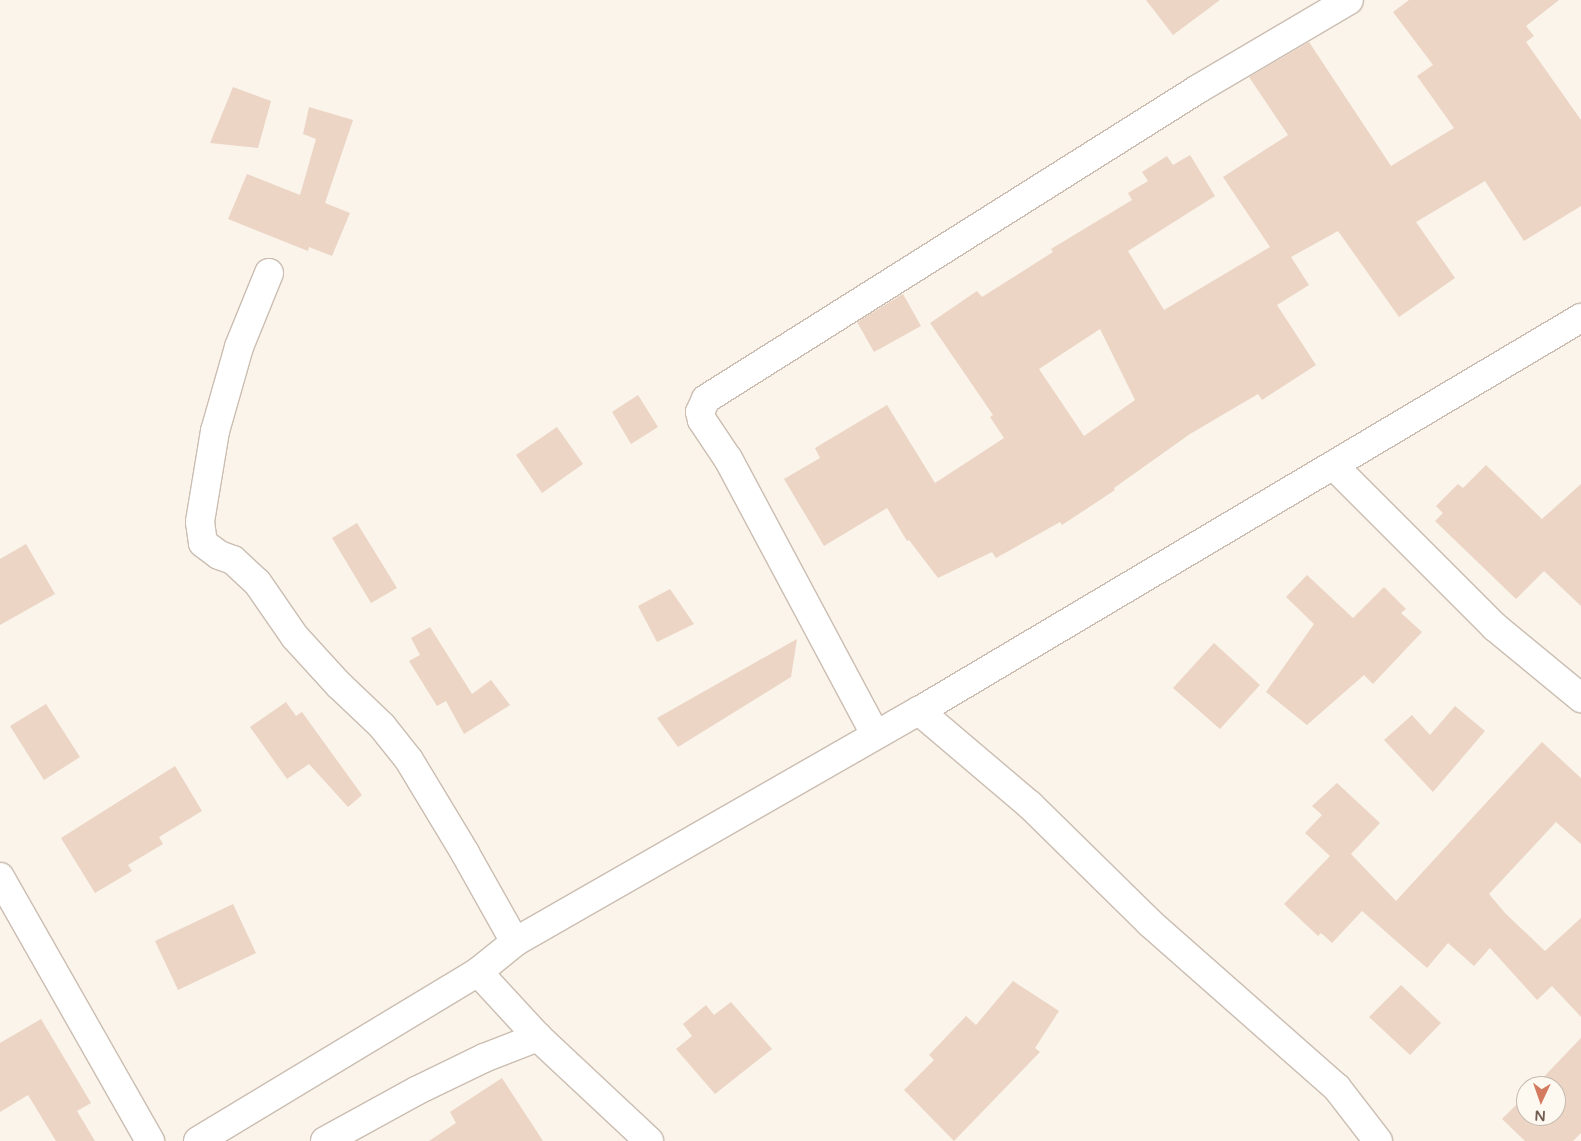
<!DOCTYPE html>
<style>
body{margin:0}
#map{position:relative;width:1581px;height:1141px;overflow:hidden;background:#faf4ea;font-family:"Varela Round",sans-serif}
div>[style]{position:absolute}
.building>*{inset:0;background:#ecd5c5}
.roads{filter:drop-shadow(1px 0 #cbbdb1) drop-shadow(-1px 0 #cbbdb1) drop-shadow(0 1px #cbbdb1) drop-shadow(0 -1px #cbbdb1)}
.street>*{height:28px;margin:-14px;padding:0 14px;transform-origin:14px;border-radius:14px;background:#fff}
.secondary>*{height:28px;margin:-14px;padding:0 14px;transform-origin:14px;border-radius:14px;background:#fff}
span{translate:-50% -50%;white-space:nowrap;text-align:center;line-height:1.15;-webkit-text-stroke:5px #fdf8f0;paint-order:stroke}
.north{position:absolute;left:1516px;top:1076px;width:50px;height:50px;box-sizing:border-box;background:#fdf8f0;border:1px solid #c5bab0;border-radius:50%;rotate:183deg;font-size:14px;font-weight:700;line-height:20px;text-align:center;color:#725d51}
.north::after{content:'';display:block;margin:auto;width:18px;height:22px;background:#d47a5f;clip-path:polygon(50% 0,100% 100%,50% 72%,0 100%)}
</style>
<div id="map">
<div class="building">
<div style="clip-path:polygon(1146px 0,1220px 0,1173px 35px)"></div>
<div style="clip-path:polygon(evenodd,1409px 0,1559px 0,1526px 26px,1534px 36px,1526px 42px,1581px 120px,1581px 206px,1524px 241px,1485px 181px,1416px 222px,1455px 278px,1399px 317px,1338px 231px,1291px 257px,1309px 285px,1277px 305px,1316px 365px,1262px 400px,1258px 394px,1190px 434px,1114px 488px,1115px 490px,1062px 525px,1060px 522px,996px 558px,992px 552px,938px 578px,909px 540px,907px 541px,887px 508px,824px 546px,784px 479px,820px 458px,815px 448px,887px 405px,935px 483px,1004px 438px,990px 417px,993px 415px,930px 323px,977px 291px,982px 297px,1053px 252px,1051px 249px,1132px 200px,1128px 193px,1148px 181px,1142px 172px,1167px 156px,1173px 165px,1190px 155px,1215px 196px,1128px 251px,1164px 310px,1270px 247px,1223px 177px,1288px 135px,1249px 77px,1309px 42px,1391px 166px,1454px 128px,1417px 76px,1433px 65px,1393px 12px,1409px 0,1100px 329px,1135px 400px,1084px 436px,1039px 369px,1100px 329px)"></div>
<div style="clip-path:polygon(233px 87px,271px 101px,258px 148px,210px 143px)"></div>
<div style="clip-path:polygon(309px 107px,353px 120px,325px 203px,350px 213px,332px 256px,309px 247px,308px 251px,228px 219px,247px 174px,300px 195px,316px 139px,303px 134px)"></div>
<div style="clip-path:polygon(903px 294px,921px 326px,874px 352px,857px 322px)"></div>
<div style="clip-path:polygon(638px 395px,658px 427px,631px 444px,612px 412px)"></div>
<div style="clip-path:polygon(557px 427px,583px 464px,542px 493px,516px 455px)"></div>
<div style="clip-path:polygon(1486px 465px,1542px 519px,1581px 484px,1581px 606px,1544px 571px,1516px 599px,1435px 521px,1443px 513px,1436px 506px,1458px 484px,1463px 488px)"></div>
<div style="clip-path:polygon(357px 523px,397px 588px,371px 603px,332px 538px)"></div>
<div style="clip-path:polygon(26px 544px,55px 594px,0 625px,0 559px)"></div>
<div style="clip-path:polygon(1307px 575px,1353px 618px,1384px 587px,1406px 609px,1401px 613px,1422px 632px,1373px 684px,1364px 675px,1307px 725px,1266px 692px,1314px 624px,1286px 597px)"></div>
<div style="clip-path:polygon(670px 589px,694px 624px,657px 642px,638px 606px)"></div>
<div style="clip-path:polygon(430px 627px,472px 694px,491px 680px,510px 705px,464px 734px,446px 701px,437px 706px,409px 661px,420px 655px,411px 638px)"></div>
<div style="clip-path:polygon(797px 639px,791px 677px,678px 747px,657px 718px)"></div>
<div style="clip-path:polygon(1214px 643px,1260px 685px,1220px 729px,1173px 688px)"></div>
<div style="clip-path:polygon(286px 702px,296px 716px,302px 712px,362px 795px,348px 807px,309px 764px,287px 779px,250px 727px)"></div>
<div style="clip-path:polygon(46px 704px,80px 757px,44px 780px,10px 726px)"></div>
<div style="clip-path:polygon(1455px 706px,1485px 731px,1433px 792px,1384px 740px,1412px 715px,1430px 735px)"></div>
<div style="clip-path:polygon(1542px 742px,1581px 778px,1581px 844px,1556px 822px,1489px 894px,1505px 913px,1545px 951px,1581px 918px,1581px 1017px,1552px 986px,1537px 1000px,1490px 948px,1474px 966px,1448px 943px,1427px 968px,1362px 911px,1332px 943px,1321px 933px,1318px 936px,1284px 904px,1330px 856px,1305px 833px,1322px 815px,1312px 806px,1337px 783px,1380px 823px,1351px 854px,1396px 901px)"></div>
<div style="clip-path:polygon(175px 766px,202px 811px,159px 837px,163px 844px,128px 865px,132px 871px,95px 893px,61px 838px)"></div>
<div style="clip-path:polygon(233px 904px,256px 953px,178px 990px,155px 941px)"></div>
<div style="clip-path:polygon(1013px 981px,1059px 1011px,1035px 1048px,1040px 1052px,954px 1141px,904px 1090px,934px 1060px,929px 1055px,966px 1016px,976px 1025px)"></div>
<div style="clip-path:polygon(1401px 985px,1441px 1023px,1410px 1055px,1369px 1017px)"></div>
<div style="clip-path:polygon(731px 1002px,772px 1049px,715px 1094px,676px 1049px,692px 1036px,683px 1024px,706px 1005px,714px 1015px)"></div>
<div style="clip-path:polygon(41px 1019px,91px 1103px,77px 1111px,95px 1141px,56px 1141px,28px 1095px,0 1112px,0 1043px)"></div>
<div style="clip-path:polygon(1581px 1038px,1581px 1133px,1573px 1141px,1525px 1141px,1502px 1119px,1526px 1095px,1526px 1116px,1556px 1116px,1556px 1086px,1535px 1086px)"></div>
<div style="clip-path:polygon(502px 1078px,543px 1141px,429px 1141px,456px 1123px,450px 1112px)"></div>
</div>
<div class="roads">
<div class="street">
<div style="left:269px;top:273px;width:80px;rotate:112.1deg"></div>
<div style="left:239px;top:347px;width:87px;rotate:105.9deg"></div>
<div style="left:215px;top:431px;width:92px;rotate:99.4deg"></div>
<div style="left:200px;top:522px;width:21px;rotate:82deg"></div>
<div style="left:203px;top:543px;width:20px;rotate:37deg"></div>
<div style="left:219px;top:555px;width:15px;rotate:20deg"></div>
<div style="left:233px;top:560px;width:33px;rotate:43deg"></div>
<div style="left:257px;top:582px;width:67px;rotate:55.4deg"></div>
<div style="left:295px;top:637px;width:65px;rotate:47.5deg"></div>
<div style="left:339px;top:685px;width:59px;rotate:43.6deg"></div>
<div style="left:382px;top:726px;width:43px;rotate:51.5deg"></div>
<div style="left:409px;top:760px;width:109px;rotate:58.9deg"></div>
<div style="left:465px;top:853px;width:102px;rotate:60.7deg"></div>
<div style="left:1334px;top:466px;width:228px;rotate:45deg"></div>
<div style="left:1495px;top:627px;width:112px;rotate:39.5deg"></div>
<div style="left:919px;top:711px;width:145px;rotate:40.3deg"></div>
<div style="left:1030px;top:805px;width:168px;rotate:44.5deg"></div>
<div style="left:1150px;top:923px;width:249px;rotate:41.4deg"></div>
<div style="left:1337px;top:1088px;width:67px;rotate:52.3deg"></div>
<div style="left:875px;top:734px;width:312px;rotate:-118.1deg"></div>
<div style="left:728px;top:459px;width:47px;rotate:-123.7deg"></div>
<div style="left:702px;top:420px;width:8px;rotate:-104deg"></div>
<div style="left:700px;top:412px;width:14px;rotate:-65deg"></div>
<div style="left:706px;top:399px;width:582px;rotate:-32.21deg"></div>
<div style="left:1198px;top:89px;width:175px;rotate:-30.5deg"></div>
<div style="left:0;top:877px;width:304px;rotate:60.4deg"></div>
<div style="left:478px;top:972px;width:88px;rotate:47.3deg"></div>
<div style="left:538px;top:1037px;width:152px;rotate:43.1deg"></div>
<div style="left:325px;top:1141px;width:104px;rotate:-28.8deg"></div>
<div style="left:416px;top:1091px;width:76px;rotate:-25.9deg"></div>
<div style="left:484px;top:1058px;width:58px;rotate:-21.3deg"></div>
</div>
<div class="secondary">
<div style="left:198px;top:1141px;width:327px;rotate:-31.1deg"></div>
<div style="left:478px;top:972px;width:48px;rotate:-39deg"></div>
<div style="left:515px;top:942px;width:465px;rotate:-29.8deg"></div>
<div style="left:919px;top:711px;width:770px;rotate:-30.7deg"></div>
</div>
</div>
<div class="north">N</div>
</div>
